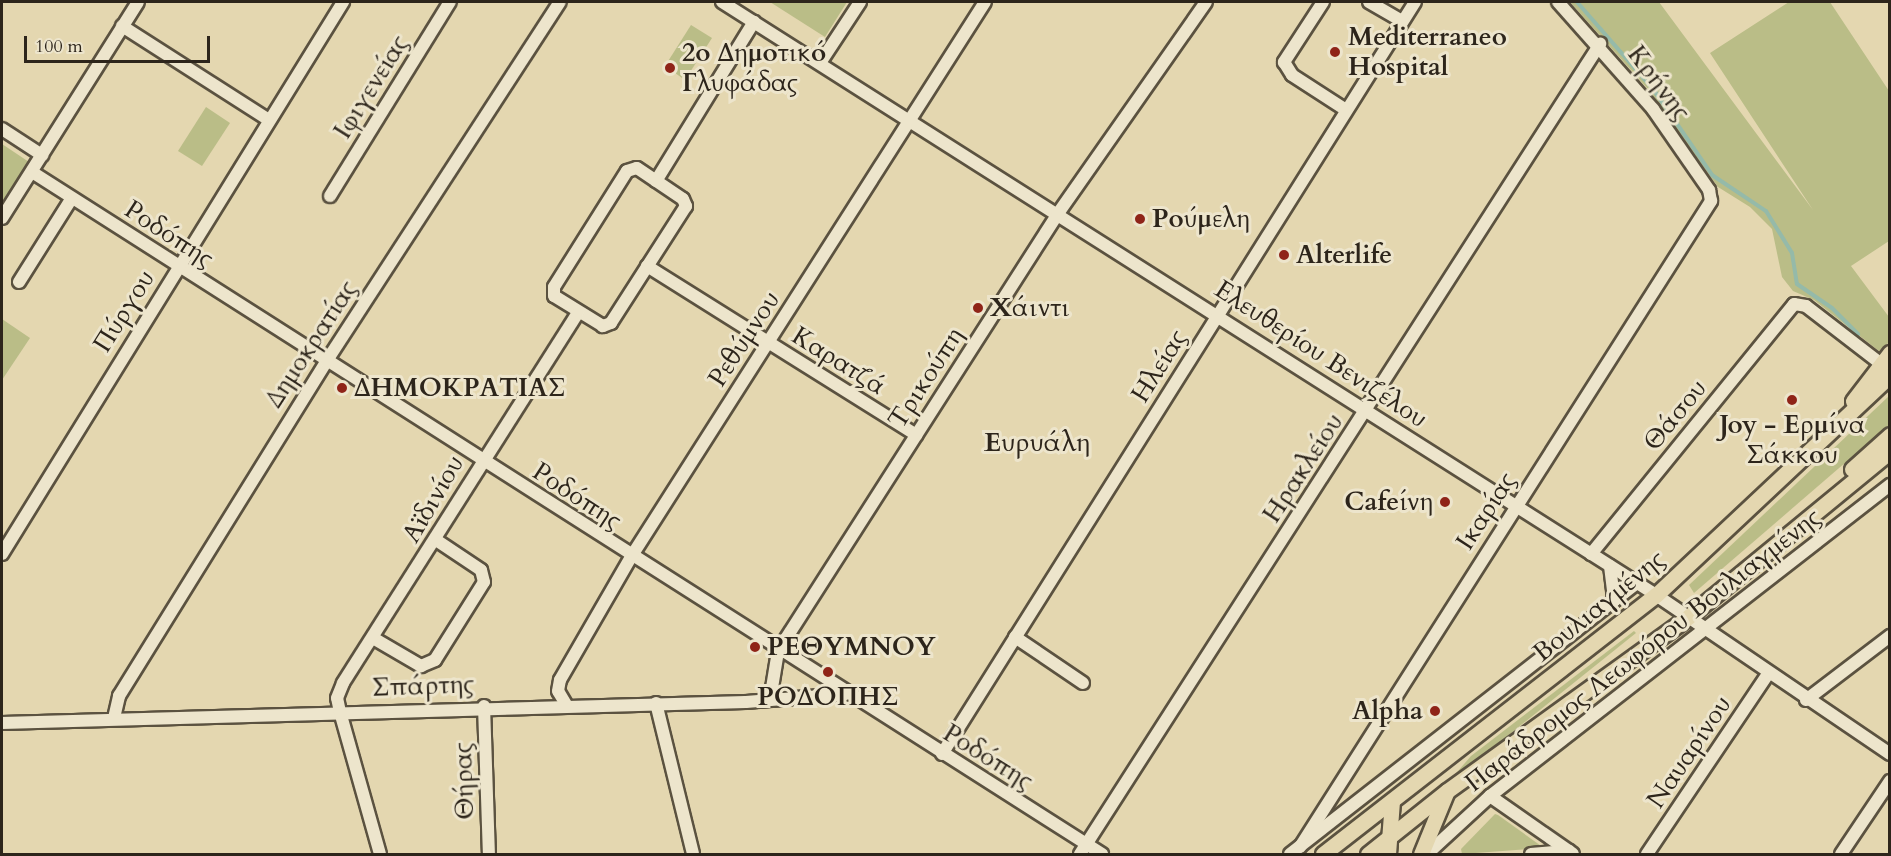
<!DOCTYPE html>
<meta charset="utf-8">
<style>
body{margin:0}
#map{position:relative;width:1891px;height:856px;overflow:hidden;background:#e4d7b0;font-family:Cardo,serif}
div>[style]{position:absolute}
.green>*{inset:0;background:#babd87}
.stream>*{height:4px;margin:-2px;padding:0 2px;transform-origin:2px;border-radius:2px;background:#95baa9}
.roads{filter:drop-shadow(2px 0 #5b5240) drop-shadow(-2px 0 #5b5240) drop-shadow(0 2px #5b5240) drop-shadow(0 -2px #5b5240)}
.minor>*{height:12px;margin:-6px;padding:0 6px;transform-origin:6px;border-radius:6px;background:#ede5cc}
.major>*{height:15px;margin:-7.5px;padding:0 7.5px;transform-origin:7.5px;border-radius:7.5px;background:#e4d7b0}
.dots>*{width:16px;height:16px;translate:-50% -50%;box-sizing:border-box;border:3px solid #ede5cc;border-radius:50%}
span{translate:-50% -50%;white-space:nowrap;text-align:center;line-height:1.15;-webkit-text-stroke:6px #ede5cc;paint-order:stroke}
.poi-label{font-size:26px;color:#2d251b;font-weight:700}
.left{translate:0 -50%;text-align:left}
.right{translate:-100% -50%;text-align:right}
.street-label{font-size:26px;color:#2d251b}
.neighbourhood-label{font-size:27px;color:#2d251b;font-weight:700}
.frame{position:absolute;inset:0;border:3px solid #2d251b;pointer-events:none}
.scale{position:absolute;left:24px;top:36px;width:186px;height:27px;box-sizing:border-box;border:3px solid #2d251b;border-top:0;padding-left:8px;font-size:18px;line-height:21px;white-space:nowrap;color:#2d251b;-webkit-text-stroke:4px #ede5cc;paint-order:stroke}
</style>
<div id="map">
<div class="green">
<div style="clip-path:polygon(770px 2px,847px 2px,825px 37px)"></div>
<div style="clip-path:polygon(1570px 2px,1659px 2px,1813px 210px,1710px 53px,1789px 2px,1830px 2px,1889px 91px,1889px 241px,1851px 266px,1889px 317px,1889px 342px,1879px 351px,1814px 300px,1793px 291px,1782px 277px,1772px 229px,1750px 207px,1718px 187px,1647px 88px)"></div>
<div style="clip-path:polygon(691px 25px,712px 38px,685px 80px,665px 66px)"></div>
<div style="clip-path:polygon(206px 107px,230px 123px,202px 166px,178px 151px)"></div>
<div style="clip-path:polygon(2px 144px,29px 162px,2px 204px)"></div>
<div style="clip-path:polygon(2px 319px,30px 338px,2px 380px)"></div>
<div style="clip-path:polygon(1889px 396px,1889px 425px,1694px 593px,1689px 585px)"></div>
<div style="clip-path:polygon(1634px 631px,1636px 633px,1445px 786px,1471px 756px)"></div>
<div style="clip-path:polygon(1495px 814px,1498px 815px,1544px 848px,1462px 854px,1461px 849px)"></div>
</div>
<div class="stream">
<div style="left:1577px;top:2px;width:116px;rotate:48.9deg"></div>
<div style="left:1653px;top:89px;width:104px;rotate:55.5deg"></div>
<div style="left:1712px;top:175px;width:65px;rotate:33.7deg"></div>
<div style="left:1766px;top:211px;width:49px;rotate:58.2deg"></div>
<div style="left:1792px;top:253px;width:31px;rotate:81deg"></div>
<div style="left:1797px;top:284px;width:42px;rotate:34.4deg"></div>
<div style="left:1832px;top:308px;width:37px;rotate:45deg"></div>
</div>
<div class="roads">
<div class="minor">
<div style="left:722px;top:2px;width:1106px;rotate:32.41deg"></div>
<div style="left:1656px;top:595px;width:283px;rotate:34.2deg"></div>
<div style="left:1323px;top:2px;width:72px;rotate:123deg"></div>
<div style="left:1284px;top:62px;width:15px;rotate:58deg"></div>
<div style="left:1292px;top:75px;width:64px;rotate:32.9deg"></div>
<div style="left:1369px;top:2px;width:38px;rotate:30deg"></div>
<div style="left:122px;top:26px;width:174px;rotate:32.6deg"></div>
<div style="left:820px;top:63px;width:73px;rotate:-56.7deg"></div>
<div style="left:2px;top:129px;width:48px;rotate:33deg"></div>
<div style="left:637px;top:168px;width:55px;rotate:34deg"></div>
<div style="left:683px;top:199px;width:8px;rotate:67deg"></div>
<div style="left:686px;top:206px;width:139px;rotate:122.7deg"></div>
<div style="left:611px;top:323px;width:9px;rotate:159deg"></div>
<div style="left:603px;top:326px;width:57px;rotate:-148.5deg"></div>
<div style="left:554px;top:296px;width:9px;rotate:-90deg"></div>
<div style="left:554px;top:287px;width:137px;rotate:-57.8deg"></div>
<div style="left:627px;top:171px;width:10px;rotate:-17deg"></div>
<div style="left:32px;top:172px;width:1269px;rotate:32.51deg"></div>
<div style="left:656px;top:181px;width:187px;rotate:-58.4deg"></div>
<div style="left:330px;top:196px;width:228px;rotate:-58.3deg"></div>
<div style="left:2px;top:218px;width:255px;rotate:-57.8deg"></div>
<div style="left:647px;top:266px;width:318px;rotate:32.1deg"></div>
<div style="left:19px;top:282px;width:99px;rotate:-57.8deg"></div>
<div style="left:2px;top:554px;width:649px;rotate:-58.29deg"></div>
<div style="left:1591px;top:554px;width:322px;rotate:-50.9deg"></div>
<div style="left:1794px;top:304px;width:12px;rotate:9deg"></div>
<div style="left:1806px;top:306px;width:93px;rotate:37.6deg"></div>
<div style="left:1610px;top:566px;width:35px;rotate:83deg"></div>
<div style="left:1015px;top:637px;width:82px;rotate:34.1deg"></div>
<div style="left:373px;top:638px;width:56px;rotate:30.3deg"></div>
<div style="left:421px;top:666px;width:15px;rotate:-23deg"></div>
<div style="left:435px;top:660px;width:92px;rotate:-57.9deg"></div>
<div style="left:484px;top:582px;width:12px;rotate:-104deg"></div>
<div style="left:481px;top:570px;width:54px;rotate:-146.3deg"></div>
<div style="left:770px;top:700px;width:50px;rotate:-80.7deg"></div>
<div style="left:778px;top:651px;width:521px;rotate:-57.38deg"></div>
<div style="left:1059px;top:212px;width:256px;rotate:-55deg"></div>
<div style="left:1806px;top:700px;width:106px;rotate:-37.3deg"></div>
<div style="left:656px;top:703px;width:155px;rotate:76.2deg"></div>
<div style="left:484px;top:706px;width:148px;rotate:88.1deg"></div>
<div style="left:567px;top:706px;width:17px;rotate:-121deg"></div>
<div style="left:558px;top:691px;width:11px;rotate:-80deg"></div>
<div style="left:560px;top:680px;width:142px;rotate:-60deg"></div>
<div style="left:631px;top:557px;width:658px;rotate:-57.47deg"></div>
<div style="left:114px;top:718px;width:23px;rotate:-77deg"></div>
<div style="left:119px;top:696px;width:393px;rotate:-58.2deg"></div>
<div style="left:326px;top:362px;width:429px;rotate:-57deg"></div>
<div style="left:2px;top:723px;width:744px;rotate:-1.62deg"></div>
<div style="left:746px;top:702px;width:100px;rotate:-4.6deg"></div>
<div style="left:942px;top:754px;width:888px;rotate:-57.83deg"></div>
<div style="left:1490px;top:796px;width:101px;rotate:34.9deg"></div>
<div style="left:1300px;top:847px;width:766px;rotate:-57.53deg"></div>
<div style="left:1711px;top:201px;width:11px;rotate:-100deg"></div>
<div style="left:1709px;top:190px;width:98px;rotate:-124.7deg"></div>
<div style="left:1653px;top:109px;width:143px;rotate:-131.6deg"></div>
<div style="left:380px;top:854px;width:148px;rotate:-105.7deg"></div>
<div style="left:340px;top:712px;width:14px;rotate:-102deg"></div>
<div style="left:337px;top:698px;width:16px;rotate:-68deg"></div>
<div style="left:343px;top:683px;width:439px;rotate:-57.6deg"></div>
<div style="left:1080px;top:854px;width:963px;rotate:-57.3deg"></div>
<div style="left:1290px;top:854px;width:440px;rotate:-38deg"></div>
<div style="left:1427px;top:854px;width:86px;rotate:-42.6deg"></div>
<div style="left:1490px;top:796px;width:507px;rotate:-37.87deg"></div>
<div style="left:1531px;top:854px;width:38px;rotate:-5deg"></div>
<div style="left:1647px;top:854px;width:217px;rotate:-56.1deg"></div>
<div style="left:1841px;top:854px;width:88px;rotate:-56.1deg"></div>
</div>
<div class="major">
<div style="left:1853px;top:401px;width:61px;rotate:-52.4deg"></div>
<div style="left:1852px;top:469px;width:51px;rotate:-41.8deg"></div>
<div style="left:1323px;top:854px;width:422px;rotate:-37.9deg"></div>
<div style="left:1656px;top:595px;width:321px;rotate:-43.2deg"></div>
<div style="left:1368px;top:854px;width:101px;rotate:-38.6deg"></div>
<div style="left:1447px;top:791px;width:297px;rotate:-35.8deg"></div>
<div style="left:1688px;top:617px;width:261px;rotate:-39.4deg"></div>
<div style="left:1388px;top:854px;width:53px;rotate:-85.7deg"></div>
<div style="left:1421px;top:854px;width:66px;rotate:-67.7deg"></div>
</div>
</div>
<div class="dots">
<div style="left:1335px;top:52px;background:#8f2418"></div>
<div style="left:670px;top:68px;background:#8f2418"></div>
<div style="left:1140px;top:219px;background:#8f2418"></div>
<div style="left:1284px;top:255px;background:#8f2418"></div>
<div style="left:978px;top:308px;background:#8f2418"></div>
<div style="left:342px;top:388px;background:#8f2418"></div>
<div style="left:1792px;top:400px;background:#8f2418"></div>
<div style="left:1445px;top:502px;background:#8f2418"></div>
<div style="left:755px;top:647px;background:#8f2418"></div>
<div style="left:828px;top:672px;background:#8f2418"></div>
<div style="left:1435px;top:711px;background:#8f2418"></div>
</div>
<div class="poi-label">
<span class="left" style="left:1348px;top:52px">Mediterraneo<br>Hospital</span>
<span class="left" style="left:682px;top:68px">2ο Δημοτικό<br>Γλυφάδας</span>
<span class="left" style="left:1152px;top:219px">Ρούμελη</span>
<span class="left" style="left:1296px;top:255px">Alterlife</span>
<span class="left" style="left:990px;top:308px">Χάιντι</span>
<span class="left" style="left:354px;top:388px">ΔΗΜΟΚΡΑΤΙΑΣ</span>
<span style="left:1792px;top:440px">Joy - Ερμίνα<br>Σάκκου</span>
<span class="right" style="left:1433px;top:502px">Cafeίνη</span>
<span class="left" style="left:767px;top:647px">ΡΕΘΥΜΝΟΥ</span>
<span style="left:828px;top:697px">ΡΟΔΟΠΗΣ</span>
<span class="right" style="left:1423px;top:711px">Alpha</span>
</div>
<div class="street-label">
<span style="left:1659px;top:83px;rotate:53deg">Κρήνης</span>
<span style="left:371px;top:87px;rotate:-58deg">Ιφιγενείας</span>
<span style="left:169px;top:234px;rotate:33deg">Ροδόπης</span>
<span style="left:124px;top:311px;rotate:-58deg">Πύργου</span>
<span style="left:744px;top:339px;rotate:-57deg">Ρεθύμνου</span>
<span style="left:311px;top:344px;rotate:-57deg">Δημοκρατίας</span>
<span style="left:1321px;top:354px;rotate:33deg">Ελευθερίου Βενιζέλου</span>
<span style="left:839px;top:361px;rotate:32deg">Καρατζά</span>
<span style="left:1159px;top:366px;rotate:-58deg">Ηλείας</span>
<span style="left:926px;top:378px;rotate:-57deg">Τρικούπη</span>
<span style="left:1675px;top:415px;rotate:-51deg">Θάσου</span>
<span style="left:1303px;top:468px;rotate:-57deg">Ηρακλείου</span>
<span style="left:577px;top:496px;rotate:33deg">Ροδόπης</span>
<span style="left:433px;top:499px;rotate:-60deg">Αϊδινίου</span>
<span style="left:1486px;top:511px;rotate:-57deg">Ικαρίας</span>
<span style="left:1599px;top:606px;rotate:-39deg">Βουλιαγμένης</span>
<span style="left:1643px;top:650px;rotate:-38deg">Παράδρομος Λεωφόρου Βουλιαγμένης</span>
<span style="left:423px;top:686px;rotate:-2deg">Σπάρτης</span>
<span style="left:1689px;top:752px;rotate:-56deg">Ναυαρίνου</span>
<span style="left:988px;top:757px;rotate:32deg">Ροδόπης</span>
<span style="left:464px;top:781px;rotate:-92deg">Θήρας</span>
</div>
<div class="neighbourhood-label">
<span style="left:1037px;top:443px">Ευρυάλη</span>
</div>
<div class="frame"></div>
<div class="scale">100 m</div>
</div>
